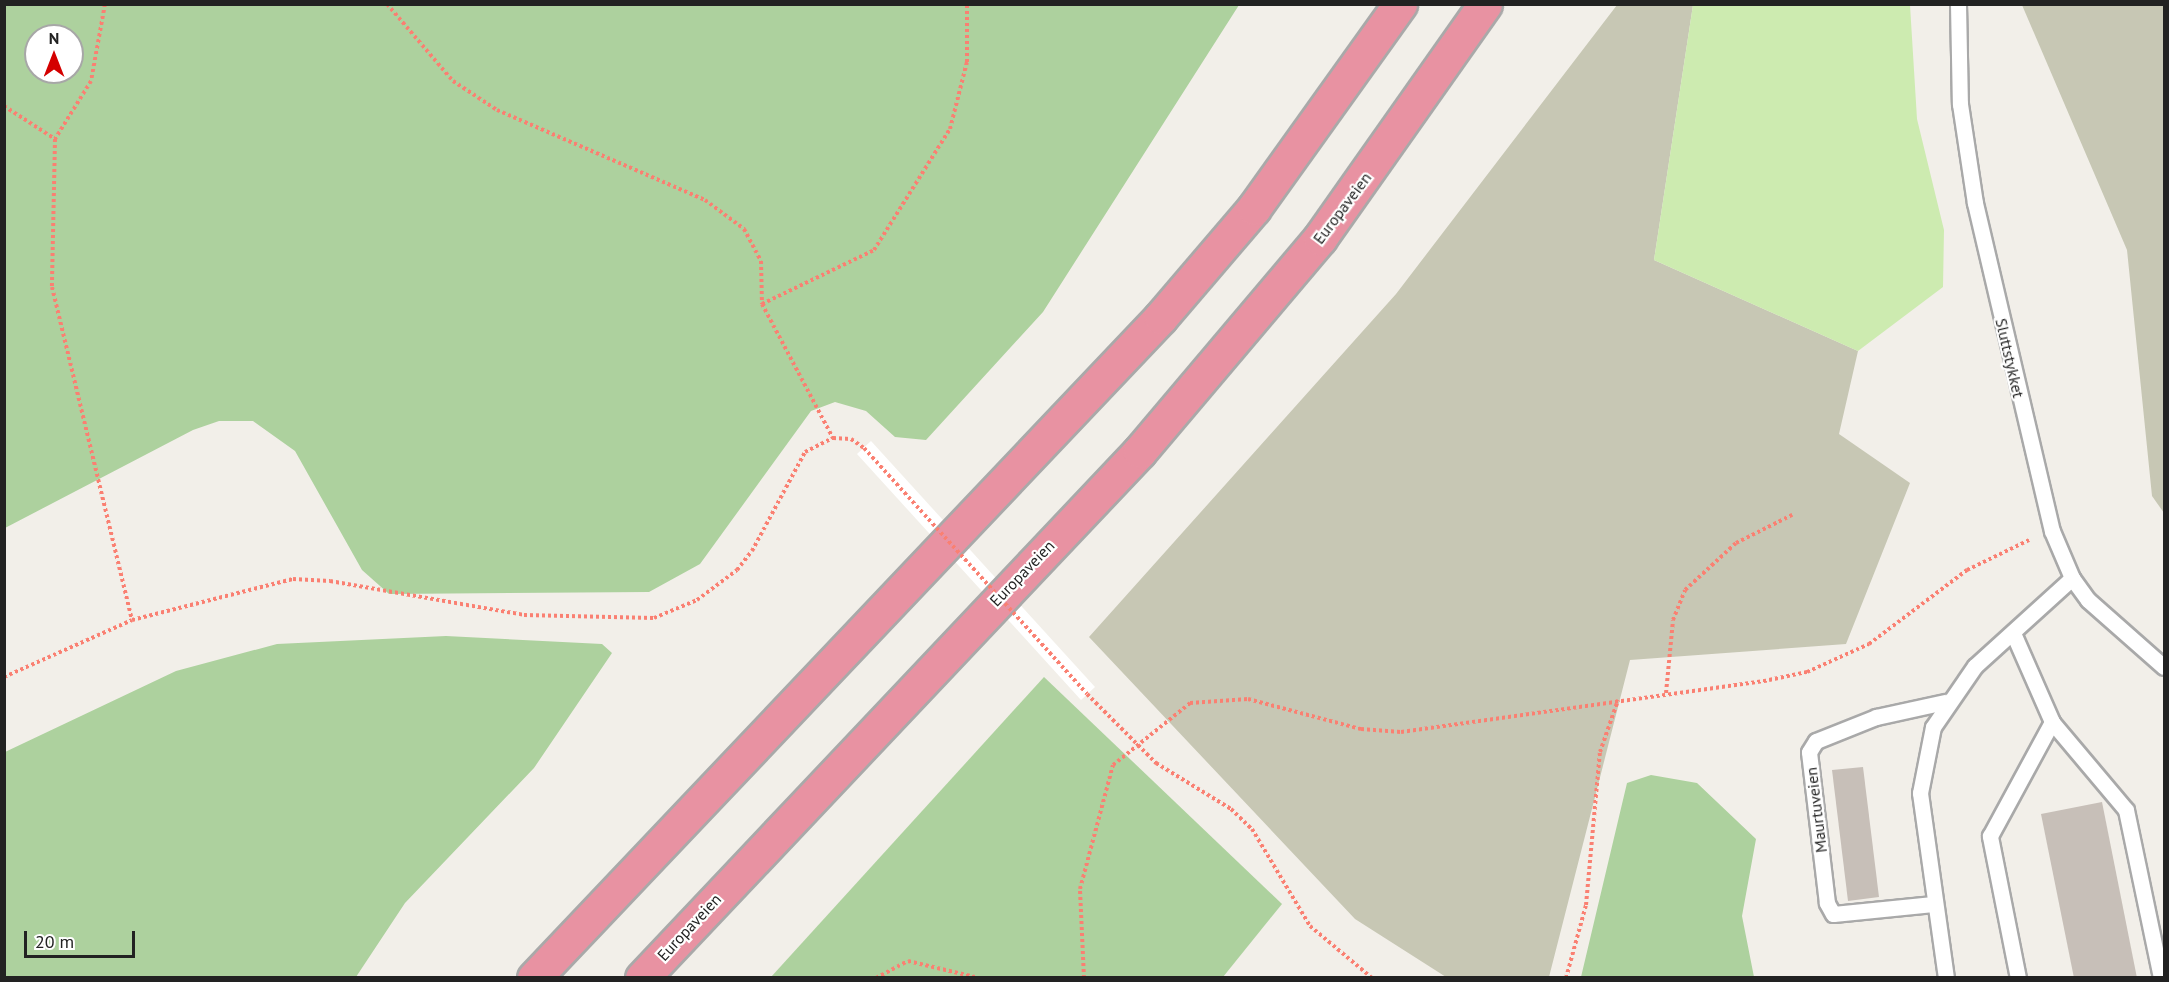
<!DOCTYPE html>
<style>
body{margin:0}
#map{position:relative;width:2169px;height:982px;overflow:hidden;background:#f2efe9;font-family:"PT Sans",sans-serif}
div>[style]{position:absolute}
.construction>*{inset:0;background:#c7c7b4}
.grass>*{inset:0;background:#cdebb0}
.forest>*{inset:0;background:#add19e}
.pier>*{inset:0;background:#fff}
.building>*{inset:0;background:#c7bfb8}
.path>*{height:4px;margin-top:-2px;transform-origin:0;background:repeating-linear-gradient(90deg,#fa8072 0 3px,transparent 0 6px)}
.roads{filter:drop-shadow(2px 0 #a9a9a9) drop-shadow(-2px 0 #a9a9a9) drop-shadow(0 2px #a9a9a9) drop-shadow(0 -2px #a9a9a9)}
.lane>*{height:15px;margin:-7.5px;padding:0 7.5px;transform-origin:7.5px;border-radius:7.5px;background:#fff}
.highway>*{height:33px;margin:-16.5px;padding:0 16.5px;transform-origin:16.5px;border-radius:16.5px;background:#e892a2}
.path-bridge>*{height:4px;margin-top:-2px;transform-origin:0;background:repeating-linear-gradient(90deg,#fa8072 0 3px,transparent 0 6px)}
span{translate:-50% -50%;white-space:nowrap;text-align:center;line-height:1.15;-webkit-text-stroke:4.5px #fff;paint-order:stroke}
.street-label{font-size:16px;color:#222}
.frame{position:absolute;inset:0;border:6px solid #222;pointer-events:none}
.north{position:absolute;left:24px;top:24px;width:60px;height:60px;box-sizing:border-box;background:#fff;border:2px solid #a7a7a7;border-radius:50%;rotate:0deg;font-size:16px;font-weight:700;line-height:24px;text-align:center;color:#222}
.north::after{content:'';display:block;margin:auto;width:21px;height:27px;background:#d40000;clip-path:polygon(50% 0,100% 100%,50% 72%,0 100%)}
.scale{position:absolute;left:24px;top:931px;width:111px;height:27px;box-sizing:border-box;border:3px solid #222;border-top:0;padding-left:8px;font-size:18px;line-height:21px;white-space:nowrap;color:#222;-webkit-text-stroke:4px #fff;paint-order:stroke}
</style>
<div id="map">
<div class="construction">
<div style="clip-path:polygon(1617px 5px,1693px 5px,1654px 260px,1858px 351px,1839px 434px,1910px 483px,1846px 644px,1630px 660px,1549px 977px,1446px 977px,1355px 919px,1089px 637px,1396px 294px)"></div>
<div style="clip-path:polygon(2022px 5px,2164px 5px,2164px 513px,2152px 496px,2127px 250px)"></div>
</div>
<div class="grass">
<div style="clip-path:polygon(1693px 5px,1910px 5px,1917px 119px,1944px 230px,1943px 287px,1858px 351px,1654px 260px)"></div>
</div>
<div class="forest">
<div style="clip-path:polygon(evenodd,5px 4px,1239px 4px,1239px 5px,1043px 312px,926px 440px,895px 437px,866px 411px,835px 402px,811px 411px,700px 564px,649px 592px,389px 594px,362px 570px,295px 451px,253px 421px,219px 421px,193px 430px,5px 528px,5px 4px,36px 36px,72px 36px,72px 72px,36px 72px,36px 36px)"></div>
<div style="clip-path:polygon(446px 636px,602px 644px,612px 653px,534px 768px,405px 903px,356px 977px,5px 977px,5px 752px,176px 671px,277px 644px)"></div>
<div style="clip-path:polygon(1044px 677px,1282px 904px,1223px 977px,771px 977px)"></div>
<div style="clip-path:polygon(1651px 775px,1697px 783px,1756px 839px,1742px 916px,1754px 977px,1581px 977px,1627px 783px)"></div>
</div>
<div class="pier">
<div style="clip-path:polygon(871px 441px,1095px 687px,1081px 700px,857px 454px)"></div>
</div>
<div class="building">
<div style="clip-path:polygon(1863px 767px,1879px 897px,1848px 901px,1832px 770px)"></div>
<div style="clip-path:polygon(2102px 802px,2137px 978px,2074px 978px,2041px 814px)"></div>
</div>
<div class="path">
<div style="left:105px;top:4px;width:78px;rotate:100.3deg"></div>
<div style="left:91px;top:81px;width:68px;rotate:121.8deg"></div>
<div style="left:55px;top:139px;width:148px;rotate:91.2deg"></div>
<div style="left:52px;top:287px;width:342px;rotate:76.5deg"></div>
<div style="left:387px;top:4px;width:101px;rotate:49.4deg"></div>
<div style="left:453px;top:81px;width:53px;rotate:33.4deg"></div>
<div style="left:497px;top:110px;width:227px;rotate:23.4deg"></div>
<div style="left:705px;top:200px;width:49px;rotate:36.6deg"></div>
<div style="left:744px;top:229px;width:36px;rotate:62deg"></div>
<div style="left:761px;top:261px;width:43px;rotate:88.7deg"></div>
<div style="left:762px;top:304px;width:152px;rotate:62.1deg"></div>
<div style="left:4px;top:106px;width:61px;rotate:32.9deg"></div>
<div style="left:762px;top:304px;width:124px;rotate:-25.7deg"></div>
<div style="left:874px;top:250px;width:143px;rotate:-57.9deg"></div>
<div style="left:950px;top:129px;width:69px;rotate:-75.8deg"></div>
<div style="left:967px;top:62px;width:58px;rotate:-90deg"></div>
<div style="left:4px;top:677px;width:140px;rotate:-24deg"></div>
<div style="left:132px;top:620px;width:166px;rotate:-14.3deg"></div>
<div style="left:293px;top:579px;width:37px;rotate:3deg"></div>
<div style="left:330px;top:581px;width:197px;rotate:9.9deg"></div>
<div style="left:524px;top:615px;width:130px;rotate:1.3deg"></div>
<div style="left:654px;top:618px;width:47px;rotate:-22.7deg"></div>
<div style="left:697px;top:600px;width:50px;rotate:-36.9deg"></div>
<div style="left:737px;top:570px;width:24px;rotate:-52deg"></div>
<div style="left:752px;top:551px;width:112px;rotate:-61.8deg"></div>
<div style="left:805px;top:452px;width:31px;rotate:-27deg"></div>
<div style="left:833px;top:438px;width:18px;rotate:3deg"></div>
<div style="left:851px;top:439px;width:16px;rotate:35deg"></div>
<div style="left:1666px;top:693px;width:73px;rotate:-84.5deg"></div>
<div style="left:1673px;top:620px;width:32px;rotate:-68deg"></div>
<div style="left:1685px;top:590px;width:69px;rotate:-42.7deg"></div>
<div style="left:1736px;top:543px;width:63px;rotate:-26.6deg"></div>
<div style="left:1087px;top:694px;width:98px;rotate:45deg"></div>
<div style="left:1156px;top:763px;width:88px;rotate:31.5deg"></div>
<div style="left:1231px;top:809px;width:29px;rotate:44deg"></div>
<div style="left:1252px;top:829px;width:113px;rotate:59.1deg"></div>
<div style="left:1310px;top:926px;width:81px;rotate:40deg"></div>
<div style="left:876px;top:978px;width:36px;rotate:-28deg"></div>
<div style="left:908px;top:961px;width:73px;rotate:13.5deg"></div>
<div style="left:1084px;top:978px;width:89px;rotate:-92.6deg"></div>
<div style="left:1080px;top:889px;width:128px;rotate:-75.1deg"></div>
<div style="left:1113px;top:765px;width:99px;rotate:-38.8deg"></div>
<div style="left:1190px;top:703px;width:58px;rotate:-3.9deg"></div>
<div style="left:1248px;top:699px;width:117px;rotate:14.9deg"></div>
<div style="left:1361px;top:729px;width:40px;rotate:4.3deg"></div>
<div style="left:1401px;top:732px;width:372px;rotate:-8deg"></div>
<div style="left:1769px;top:680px;width:39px;rotate:-12deg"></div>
<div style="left:1807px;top:672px;width:68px;rotate:-24.3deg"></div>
<div style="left:1869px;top:644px;width:123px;rotate:-37.1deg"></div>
<div style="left:1967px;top:570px;width:69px;rotate:-25.8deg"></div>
<div style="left:1566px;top:978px;width:76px;rotate:-74.7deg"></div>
<div style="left:1586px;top:905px;width:154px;rotate:-84.8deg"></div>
<div style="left:1600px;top:752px;width:55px;rotate:-70.9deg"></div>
</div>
<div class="roads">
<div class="lane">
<div style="left:1958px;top:4px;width:100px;rotate:88.9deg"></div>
<div style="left:1960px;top:104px;width:100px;rotate:81.4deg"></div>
<div style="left:1975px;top:203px;width:337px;rotate:76.8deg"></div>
<div style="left:2052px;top:531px;width:51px;rotate:66.9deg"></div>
<div style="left:2072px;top:578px;width:27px;rotate:54deg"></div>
<div style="left:2088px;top:600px;width:101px;rotate:41.4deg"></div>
<div style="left:2013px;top:633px;width:97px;rotate:66.3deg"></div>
<div style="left:2052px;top:722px;width:115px;rotate:49.9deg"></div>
<div style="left:2126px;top:810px;width:172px;rotate:78.2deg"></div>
<div style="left:1933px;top:904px;width:100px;rotate:174.3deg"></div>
<div style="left:1833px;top:914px;width:13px;rotate:-119deg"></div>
<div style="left:1827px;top:903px;width:152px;rotate:-96.8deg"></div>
<div style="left:1809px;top:752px;width:13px;rotate:-58deg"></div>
<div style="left:1816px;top:741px;width:65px;rotate:-21.8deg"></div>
<div style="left:1876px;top:717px;width:71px;rotate:-12.3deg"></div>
<div style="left:1946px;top:978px;width:187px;rotate:-98deg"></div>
<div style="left:1920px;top:793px;width:67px;rotate:-78.9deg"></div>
<div style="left:1933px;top:727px;width:74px;rotate:-55.5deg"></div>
<div style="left:1975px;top:666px;width:131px;rotate:-42.2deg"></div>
<div style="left:2018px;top:978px;width:145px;rotate:-101.2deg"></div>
<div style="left:1990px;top:836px;width:130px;rotate:-61.5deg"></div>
</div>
<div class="highway">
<div style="left:534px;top:978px;width:911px;rotate:-46.51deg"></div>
<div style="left:1161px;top:317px;width:143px;rotate:-49.5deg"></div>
<div style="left:1254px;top:208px;width:251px;rotate:-54.4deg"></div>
<div style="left:642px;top:978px;width:725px;rotate:-46.62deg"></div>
<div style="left:1140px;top:451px;width:279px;rotate:-49.8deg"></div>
<div style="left:1320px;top:238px;width:286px;rotate:-54.8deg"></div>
</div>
</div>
<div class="path-bridge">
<div style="left:864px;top:448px;width:332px;rotate:47.8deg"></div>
</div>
<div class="street-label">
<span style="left:1342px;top:208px;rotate:-53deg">Europaveien</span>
<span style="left:2010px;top:358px;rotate:77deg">Sluttstykket</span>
<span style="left:1022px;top:573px;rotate:-46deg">Europaveien</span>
<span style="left:1816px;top:810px;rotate:-97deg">Maurtuveien</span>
<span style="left:689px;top:927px;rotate:-47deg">Europaveien</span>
</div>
<div class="frame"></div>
<div class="north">N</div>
<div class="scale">20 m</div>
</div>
